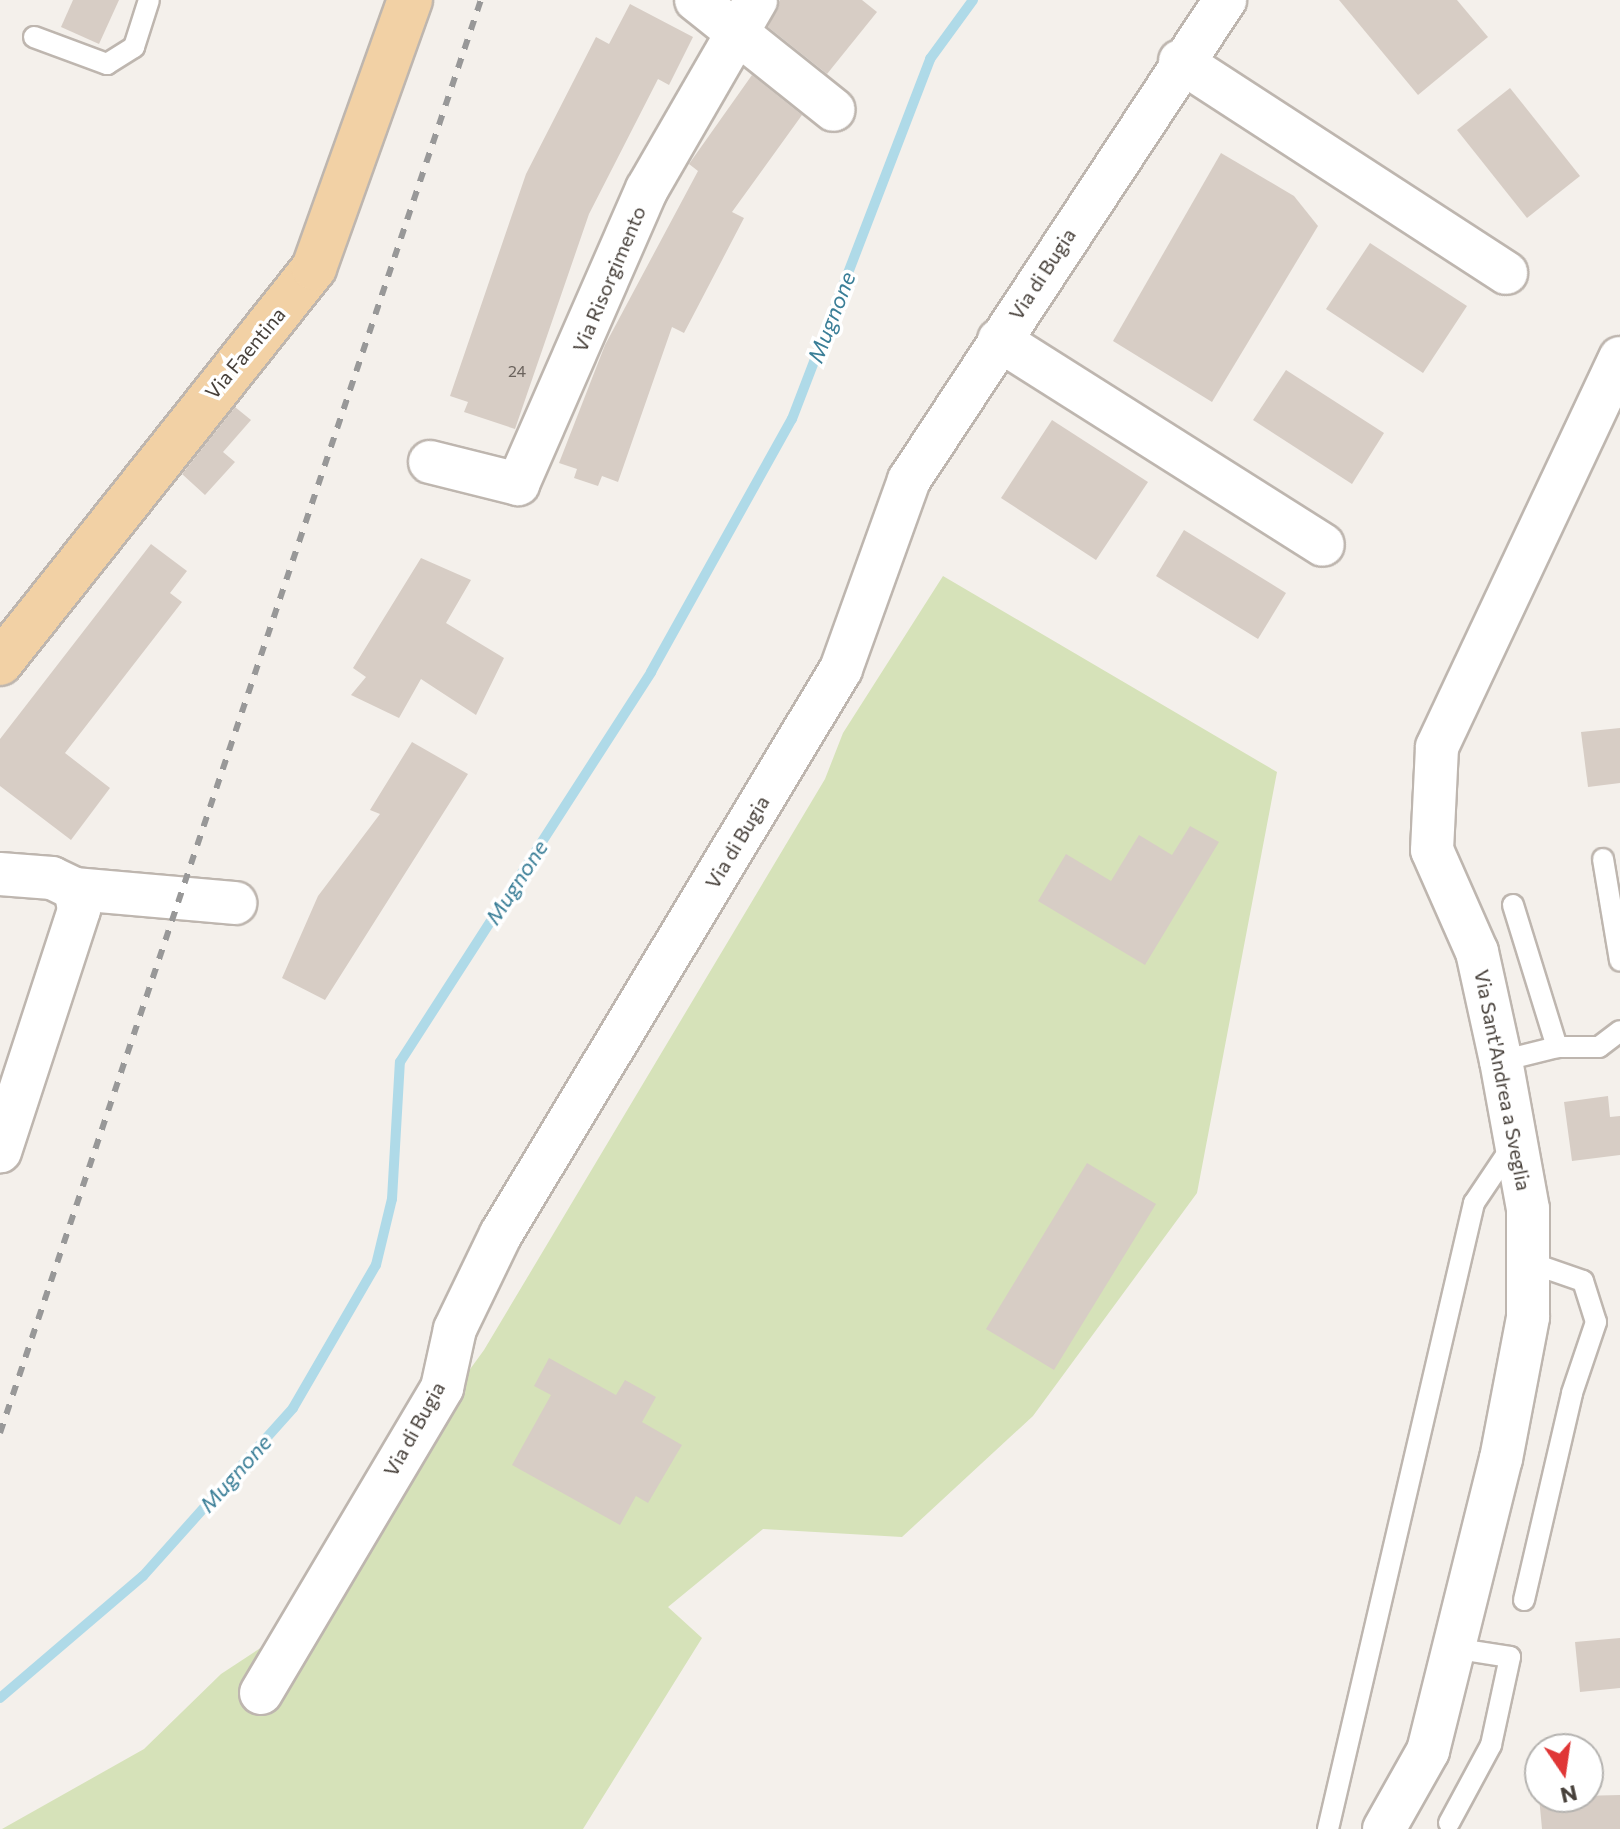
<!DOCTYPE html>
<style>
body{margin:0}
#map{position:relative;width:1620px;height:1829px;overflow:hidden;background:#f4f0eb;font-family:Commissioner,sans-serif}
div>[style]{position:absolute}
.green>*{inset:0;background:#d6e2b9}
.stream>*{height:10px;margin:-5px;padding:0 5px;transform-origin:5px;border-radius:5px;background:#afdae8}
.building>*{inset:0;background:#d7cdc5}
.roads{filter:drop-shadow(2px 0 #beb6af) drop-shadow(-2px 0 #beb6af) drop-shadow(0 2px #beb6af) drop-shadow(0 -2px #beb6af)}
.lane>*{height:20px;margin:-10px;padding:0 10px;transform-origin:10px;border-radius:10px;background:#fff}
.street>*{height:42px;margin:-21px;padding:0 21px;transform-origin:21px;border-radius:21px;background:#fff}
.primary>*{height:44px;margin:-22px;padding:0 22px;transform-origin:22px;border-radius:22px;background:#f2d1a5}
.rail>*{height:6px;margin-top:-3px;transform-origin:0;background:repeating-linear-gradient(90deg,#989898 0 10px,transparent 0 20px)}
span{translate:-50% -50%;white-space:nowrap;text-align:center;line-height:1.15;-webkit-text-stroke:7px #fff;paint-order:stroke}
.number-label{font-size:16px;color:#6b635d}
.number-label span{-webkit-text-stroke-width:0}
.street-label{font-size:20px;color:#47403a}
.water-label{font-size:22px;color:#3a7e97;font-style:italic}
.north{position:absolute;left:1524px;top:1733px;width:80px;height:80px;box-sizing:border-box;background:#fff;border:2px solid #b5b3b0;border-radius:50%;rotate:167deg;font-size:22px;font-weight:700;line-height:32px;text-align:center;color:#47403a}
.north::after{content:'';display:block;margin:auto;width:28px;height:36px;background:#e03636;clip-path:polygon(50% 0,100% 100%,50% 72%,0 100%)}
</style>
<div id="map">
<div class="green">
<div style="clip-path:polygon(943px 576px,1277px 772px,1197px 1193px,1033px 1416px,902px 1537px,763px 1529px,668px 1607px,702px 1638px,583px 1829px,2px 1829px,144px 1749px,221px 1674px,274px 1639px,484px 1350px,825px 779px,843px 733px)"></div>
</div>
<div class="stream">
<div style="left:0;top:1698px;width:188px;rotate:-40.5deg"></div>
<div style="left:143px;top:1576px;width:225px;rotate:-48.2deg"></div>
<div style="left:293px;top:1408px;width:165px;rotate:-59.9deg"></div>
<div style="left:376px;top:1265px;width:68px;rotate:-76.4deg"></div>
<div style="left:392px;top:1199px;width:137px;rotate:-86.7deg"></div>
<div style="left:400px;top:1062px;width:464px;rotate:-57.2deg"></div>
<div style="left:651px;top:672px;width:290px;rotate:-60.9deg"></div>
<div style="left:792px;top:419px;width:386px;rotate:-69deg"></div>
<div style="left:930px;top:59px;width:73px;rotate:-53.9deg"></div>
</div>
<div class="building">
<div style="clip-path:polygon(73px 0,119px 0,99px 44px,61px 27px)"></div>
<div style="clip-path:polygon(780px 0,862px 0,877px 12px,827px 74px,768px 27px)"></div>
<div style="clip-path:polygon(1339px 0,1457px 0,1488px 37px,1418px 95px)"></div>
<div style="clip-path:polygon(630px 4px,693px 37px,669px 85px,658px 79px,589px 214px,515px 429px,464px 412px,468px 402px,450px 396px,526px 174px,596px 37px,609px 44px)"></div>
<div style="clip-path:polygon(752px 75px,802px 115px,732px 212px,744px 218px,684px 333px,672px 327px,618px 482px,602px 476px,598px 486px,574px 478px,577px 469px,559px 463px,605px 345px,698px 171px,689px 164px)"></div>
<div style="clip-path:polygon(1510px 88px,1580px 176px,1527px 218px,1457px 130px)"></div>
<div style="clip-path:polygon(1221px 153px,1294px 196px,1318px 226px,1212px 402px,1113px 341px)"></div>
<div style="clip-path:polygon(1370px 243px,1467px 306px,1423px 373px,1326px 309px)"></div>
<div style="clip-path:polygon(1286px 370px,1384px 433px,1352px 484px,1253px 420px)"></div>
<div style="clip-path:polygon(235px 407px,251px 420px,223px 452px,235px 462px,205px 495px,182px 474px)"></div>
<div style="clip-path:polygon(1052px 420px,1148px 482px,1096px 560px,1001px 498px)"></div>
<div style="clip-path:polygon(1184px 530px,1286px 593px,1258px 639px,1156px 576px)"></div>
<div style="clip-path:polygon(151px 544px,187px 571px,170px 593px,182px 602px,65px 753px,110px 788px,71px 840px,0 786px,0 739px)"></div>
<div style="clip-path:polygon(421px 558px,471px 580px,446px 623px,504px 658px,476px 715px,421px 679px,399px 718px,351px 695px,366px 677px,353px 668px)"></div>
<div style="clip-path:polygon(1620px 728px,1620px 783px,1588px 787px,1581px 732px)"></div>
<div style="clip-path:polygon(412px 742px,468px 774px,325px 1000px,282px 978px,318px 896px,380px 814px,370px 810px)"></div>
<div style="clip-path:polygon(1190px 826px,1219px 842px,1145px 965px,1038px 901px,1066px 854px,1111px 881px,1139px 835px,1172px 855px)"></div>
<div style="clip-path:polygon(1608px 1096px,1610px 1117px,1620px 1116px,1620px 1155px,1572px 1161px,1564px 1102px)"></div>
<div style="clip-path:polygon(1087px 1163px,1156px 1204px,1054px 1370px,986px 1329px)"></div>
<div style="clip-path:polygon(549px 1358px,616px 1395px,625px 1380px,656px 1397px,642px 1422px,682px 1445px,648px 1503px,636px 1496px,620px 1525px,512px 1465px,551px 1395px,534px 1386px)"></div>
<div style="clip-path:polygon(1620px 1638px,1620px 1688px,1580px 1692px,1575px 1642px)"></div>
<div style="clip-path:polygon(1620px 1795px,1620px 1829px,1542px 1829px,1539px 1797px)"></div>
</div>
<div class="roads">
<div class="lane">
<div style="left:34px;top:37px;width:78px;rotate:20.3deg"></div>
<div style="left:107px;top:64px;width:32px;rotate:-32deg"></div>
<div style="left:134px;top:47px;width:49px;rotate:-72.3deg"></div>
<div style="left:1603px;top:859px;width:103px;rotate:80.5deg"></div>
<div style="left:1513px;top:905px;width:149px;rotate:72.8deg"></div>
<div style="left:1501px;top:1061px;width:58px;rotate:-14deg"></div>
<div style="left:1557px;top:1047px;width:42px"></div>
<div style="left:1599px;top:1047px;width:26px;rotate:-37deg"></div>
<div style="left:1524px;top:1600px;width:212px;rotate:-76.9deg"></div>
<div style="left:1572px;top:1393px;width:75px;rotate:-71.3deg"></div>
<div style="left:1596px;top:1322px;width:43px;rotate:-107.6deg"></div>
<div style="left:1583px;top:1281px;width:58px;rotate:-160.9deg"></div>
<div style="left:1449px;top:1823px;width:89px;rotate:-61.7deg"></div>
<div style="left:1491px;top:1745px;width:90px;rotate:-77.8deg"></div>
<div style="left:1510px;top:1657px;width:59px;rotate:-171.2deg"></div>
<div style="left:1328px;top:1829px;width:643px;rotate:-76.87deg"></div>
<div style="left:1474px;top:1203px;width:70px;rotate:-56.1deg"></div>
</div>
<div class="street">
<div style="left:696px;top:0;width:176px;rotate:38.6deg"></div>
<div style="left:1180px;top:61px;width:389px;rotate:33deg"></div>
<div style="left:999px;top:340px;width:383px;rotate:32.3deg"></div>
<div style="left:430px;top:462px;width:91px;rotate:14deg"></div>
<div style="left:518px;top:484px;width:322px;rotate:-66.4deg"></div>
<div style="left:647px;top:189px;width:218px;rotate:-60deg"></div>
<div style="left:0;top:874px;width:52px;rotate:4.4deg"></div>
<div style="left:52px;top:878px;width:25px;rotate:26deg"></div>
<div style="left:75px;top:889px;width:21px;rotate:79deg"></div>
<div style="left:79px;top:910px;width:254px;rotate:108.1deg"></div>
<div style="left:75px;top:889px;width:161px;rotate:5deg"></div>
<div style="left:261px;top:1693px;width:355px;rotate:-59.3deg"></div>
<div style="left:442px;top:1388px;width:60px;rotate:-77.6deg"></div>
<div style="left:455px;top:1329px;width:106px;rotate:-64.2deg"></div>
<div style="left:501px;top:1234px;width:659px;rotate:-58.96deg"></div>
<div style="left:841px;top:669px;width:201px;rotate:-70.2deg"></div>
<div style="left:909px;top:480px;width:575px;rotate:-56.64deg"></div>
<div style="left:1384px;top:1829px;width:90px;rotate:-60.6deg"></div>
<div style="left:1428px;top:1751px;width:301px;rotate:-76deg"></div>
<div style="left:1501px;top:1459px;width:145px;rotate:-79.2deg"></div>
<div style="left:1528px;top:1317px;width:108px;rotate:-90deg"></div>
<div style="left:1528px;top:1209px;width:150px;rotate:-100.3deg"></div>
<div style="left:1501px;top:1061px;width:112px;rotate:-102.4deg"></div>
<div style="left:1477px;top:952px;width:111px;rotate:-113.8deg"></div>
<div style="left:1432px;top:850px;width:103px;rotate:-87.2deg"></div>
<div style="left:1437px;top:747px;width:430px;rotate:-64.8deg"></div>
</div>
<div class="primary">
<div style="left:0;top:663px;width:505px;rotate:-51.52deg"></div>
<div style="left:314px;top:268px;width:285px;rotate:-70.3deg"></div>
</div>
</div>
<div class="rail">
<div style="left:0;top:1433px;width:1512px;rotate:-71.45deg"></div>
</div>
<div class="number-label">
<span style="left:517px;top:371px">24</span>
</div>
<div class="street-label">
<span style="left:1042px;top:274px;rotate:-57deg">Via di Bugia</span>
<span style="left:609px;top:279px;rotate:-67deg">Via Risorgimento</span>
<span style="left:245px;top:353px;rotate:-50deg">Via Faentina</span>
<span style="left:737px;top:842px;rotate:-59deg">Via di Bugia</span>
<span style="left:1503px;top:1080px;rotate:79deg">Via Sant'Andrea a Sveglia</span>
<span style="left:414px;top:1429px;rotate:-61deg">Via di Bugia</span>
</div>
<div class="water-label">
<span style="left:831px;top:317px;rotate:-69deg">Mugnone</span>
<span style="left:516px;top:882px;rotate:-57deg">Mugnone</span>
<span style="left:235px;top:1473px;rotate:-48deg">Mugnone</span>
</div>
<div class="north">N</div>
</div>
